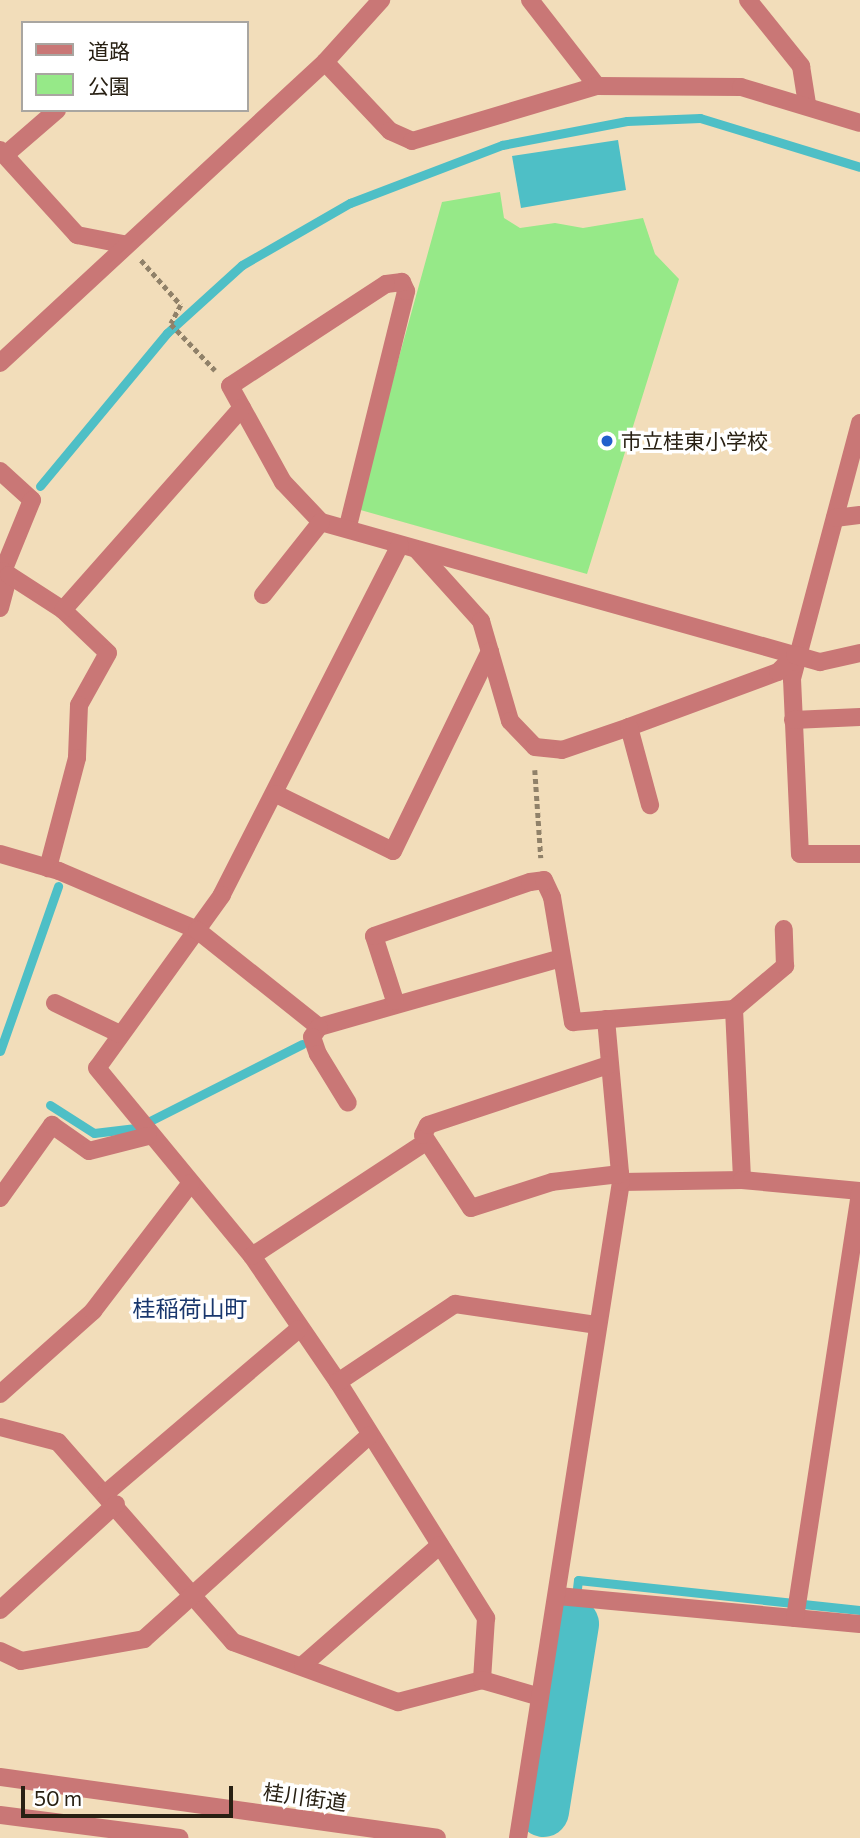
<!DOCTYPE html>
<meta charset="utf-8">
<style>
body{margin:0}
#map{position:relative;width:860px;height:1838px;overflow:hidden;background:#f2ddba;font-family:Commissioner,"Noto Sans JP",sans-serif}
div>[style]{position:absolute}
.green>*{inset:0;background:#96e988}
.water>*{inset:0;background:#4ebfc6}
.stream>*{height:9px;margin:-4.5px;padding:0 4.5px;transform-origin:4.5px;border-radius:4.5px;background:#4ebfc6}
.river>*{height:51px;margin:-25.5px;padding:0 25.5px;transform-origin:25.5px;border-radius:25.5px;background:#4ebfc6}
.path>*{height:4.5px;margin-top:-2.25px;transform-origin:0;background:repeating-linear-gradient(90deg,#908169 0 5px,transparent 0 8.5px)}
.minor>*{height:18px;margin:-9px;padding:0 9px;transform-origin:9px;border-radius:9px;background:#c97776}
.dots>*{width:19px;height:19px;translate:-50% -50%;box-sizing:border-box;border:4px solid #fff;border-radius:50%}
span{translate:-50% -50%;white-space:nowrap;text-align:center;line-height:1.15;-webkit-text-stroke:7px #fff;paint-order:stroke}
.poi-label{font-size:21px;color:#282013}
.left{translate:0 -50%;text-align:left}
.street-label{font-size:21px;color:#282013}
.neighbourhood-label{font-size:23px;color:#19376d}
.legend{position:absolute;left:21px;top:21px;width:228px;height:91px;box-sizing:border-box;background:#fff;border:2px solid #a9a6a1;margin:0;padding:9px 12px;list-style:none;font-size:21px;color:#282013}
.legend li{display:flex;align-items:center;gap:14px;height:35px}
.legend b{width:35px;border:2px solid #a9a6a1}
.scale{position:absolute;left:21px;top:1786px;width:212px;height:32px;box-sizing:border-box;border:4px solid #282013;border-top:0;padding-left:9px;font-size:21px;line-height:24px;white-space:nowrap;color:#282013;-webkit-text-stroke:5px #fff;paint-order:stroke}
</style>
<div id="map">
<div class="green">
<div style="clip-path:polygon(500px 192px,504px 218px,520px 228px,555px 223px,583px 228px,643px 218px,655px 254px,679px 279px,587px 574px,357px 509px,442px 202px)"></div>
</div>
<div class="water">
<div style="clip-path:polygon(618px 140px,626px 190px,521px 208px,512px 156px)"></div>
</div>
<div class="stream">
<div style="left:40px;top:486px;width:199px;rotate:-50.3deg"></div>
<div style="left:167px;top:333px;width:101px;rotate:-42.2deg"></div>
<div style="left:242px;top:265px;width:125px;rotate:-29.9deg"></div>
<div style="left:350px;top:203px;width:163px;rotate:-20.9deg"></div>
<div style="left:502px;top:145px;width:127px;rotate:-10.9deg"></div>
<div style="left:627px;top:121px;width:73px;rotate:-2.4deg"></div>
<div style="left:700px;top:118px;width:167px;rotate:17deg"></div>
<div style="left:0;top:1051px;width:175px;rotate:-70.6deg"></div>
<div style="left:50px;top:1105px;width:52px;rotate:32.5deg"></div>
<div style="left:94px;top:1133px;width:42px;rotate:-6.8deg"></div>
<div style="left:136px;top:1128px;width:186px;rotate:-26.8deg"></div>
<div style="left:573px;top:1623px;width:43px;rotate:-83.4deg"></div>
<div style="left:578px;top:1580px;width:284px;rotate:6.1deg"></div>
</div>
<div class="river">
<div style="left:543px;top:1811px;width:190px;rotate:-80.9deg"></div>
</div>
<div class="path">
<div style="left:141px;top:260px;width:60px;rotate:48.4deg"></div>
<div style="left:181px;top:305px;width:21px;rotate:118deg"></div>
<div style="left:171px;top:324px;width:64px;rotate:46.3deg"></div>
<div style="left:535px;top:770px;width:88px;rotate:86.1deg"></div>
</div>
<div class="minor">
<div style="left:530px;top:0;width:109px;rotate:52.1deg"></div>
<div style="left:748px;top:0;width:85px;rotate:51.2deg"></div>
<div style="left:801px;top:66px;width:38px;rotate:81deg"></div>
<div style="left:325px;top:62px;width:95px;rotate:46.7deg"></div>
<div style="left:390px;top:131px;width:24px;rotate:24deg"></div>
<div style="left:412px;top:141px;width:193px;rotate:-16.6deg"></div>
<div style="left:597px;top:86px;width:144px;rotate:0.4deg"></div>
<div style="left:741px;top:87px;width:124px;rotate:16.8deg"></div>
<div style="left:0;top:150px;width:115px;rotate:47.8deg"></div>
<div style="left:77px;top:235px;width:47px;rotate:11.1deg"></div>
<div style="left:5px;top:155px;width:69px;rotate:-40.9deg"></div>
<div style="left:0;top:363px;width:443px;rotate:-42.8deg"></div>
<div style="left:325px;top:62px;width:84px;rotate:-47.9deg"></div>
<div style="left:860px;top:423px;width:265px;rotate:104.9deg"></div>
<div style="left:792px;top:679px;width:175px;rotate:87.4deg"></div>
<div style="left:800px;top:854px;width:60px"></div>
<div style="left:0;top:471px;width:43px;rotate:42.2deg"></div>
<div style="left:32px;top:500px;width:77px;rotate:112.2deg"></div>
<div style="left:3px;top:571px;width:7px;rotate:34deg"></div>
<div style="left:835px;top:518px;width:25px;rotate:-7deg"></div>
<div style="left:348px;top:526px;width:242px;rotate:-76.1deg"></div>
<div style="left:406px;top:291px;width:10px;rotate:-114deg"></div>
<div style="left:402px;top:282px;width:16px;rotate:173deg"></div>
<div style="left:386px;top:284px;width:186px;rotate:146.8deg"></div>
<div style="left:230px;top:386px;width:110px;rotate:61.1deg"></div>
<div style="left:283px;top:482px;width:55px;rotate:46.5deg"></div>
<div style="left:321px;top:522px;width:492px;rotate:15.7deg"></div>
<div style="left:400px;top:545px;width:393px;rotate:117deg"></div>
<div style="left:222px;top:895px;width:213px;rotate:125.8deg"></div>
<div style="left:97px;top:1068px;width:244px;rotate:50.5deg"></div>
<div style="left:252px;top:1256px;width:153px;rotate:55.7deg"></div>
<div style="left:338px;top:1382px;width:279px;rotate:57.9deg"></div>
<div style="left:486px;top:1618px;width:62px;rotate:93.7deg"></div>
<div style="left:417px;top:550px;width:96px;rotate:48deg"></div>
<div style="left:481px;top:621px;width:104px;rotate:73.8deg"></div>
<div style="left:510px;top:721px;width:36px;rotate:46deg"></div>
<div style="left:535px;top:747px;width:27px;rotate:6deg"></div>
<div style="left:562px;top:750px;width:71px;rotate:-18.9deg"></div>
<div style="left:629px;top:727px;width:159px;rotate:-20.3deg"></div>
<div style="left:778px;top:672px;width:24px;rotate:-45deg"></div>
<div style="left:795px;top:655px;width:26px;rotate:16deg"></div>
<div style="left:820px;top:662px;width:41px;rotate:-12.7deg"></div>
<div style="left:263px;top:595px;width:93px;rotate:-51.5deg"></div>
<div style="left:0;top:608px;width:34px;rotate:-75deg"></div>
<div style="left:9px;top:575px;width:64px;rotate:32.9deg"></div>
<div style="left:63px;top:610px;width:62px;rotate:43.7deg"></div>
<div style="left:108px;top:653px;width:60px;rotate:119.1deg"></div>
<div style="left:79px;top:705px;width:53px;rotate:92.2deg"></div>
<div style="left:77px;top:758px;width:114px;rotate:104.8deg"></div>
<div style="left:63px;top:610px;width:270px;rotate:-48.5deg"></div>
<div style="left:793px;top:720px;width:67px;rotate:-2.6deg"></div>
<div style="left:629px;top:727px;width:81px;rotate:74.9deg"></div>
<div style="left:276px;top:794px;width:130px;rotate:26deg"></div>
<div style="left:393px;top:851px;width:222px;rotate:-64.1deg"></div>
<div style="left:0;top:854px;width:61px;rotate:16.1deg"></div>
<div style="left:59px;top:871px;width:150px;rotate:23.1deg"></div>
<div style="left:197px;top:930px;width:156px;rotate:38.5deg"></div>
<div style="left:319px;top:1027px;width:248px;rotate:-15.9deg"></div>
<div style="left:395px;top:1001px;width:68px;rotate:-107.9deg"></div>
<div style="left:374px;top:936px;width:165px;rotate:-19.1deg"></div>
<div style="left:530px;top:882px;width:14px;rotate:-8deg"></div>
<div style="left:544px;top:880px;width:19px;rotate:65deg"></div>
<div style="left:552px;top:897px;width:127px;rotate:80.5deg"></div>
<div style="left:573px;top:1022px;width:162px;rotate:-4.6deg"></div>
<div style="left:734px;top:1009px;width:67px;rotate:-40.1deg"></div>
<div style="left:785px;top:966px;width:37px;rotate:-92deg"></div>
<div style="left:55px;top:1003px;width:70px;rotate:25.5deg"></div>
<div style="left:734px;top:1009px;width:171px;rotate:87.3deg"></div>
<div style="left:606px;top:1019px;width:156px;rotate:84.8deg"></div>
<div style="left:319px;top:1027px;width:12px;rotate:125deg"></div>
<div style="left:312px;top:1037px;width:18px;rotate:71deg"></div>
<div style="left:318px;top:1054px;width:57px;rotate:58.5deg"></div>
<div style="left:621px;top:1182px;width:121px;rotate:-0.9deg"></div>
<div style="left:742px;top:1180px;width:119px;rotate:5.3deg"></div>
<div style="left:0;top:1198px;width:90px;rotate:-54.5deg"></div>
<div style="left:52px;top:1125px;width:45px;rotate:35.1deg"></div>
<div style="left:89px;top:1151px;width:61px;rotate:-14.3deg"></div>
<div style="left:252px;top:1256px;width:206px;rotate:-33.3deg"></div>
<div style="left:338px;top:1382px;width:141px;rotate:-33.7deg"></div>
<div style="left:455px;top:1304px;width:144px;rotate:8.4deg"></div>
<div style="left:0;top:1394px;width:125px;rotate:-41.7deg"></div>
<div style="left:93px;top:1311px;width:161px;rotate:-52.6deg"></div>
<div style="left:0;top:1427px;width:60px;rotate:14.5deg"></div>
<div style="left:58px;top:1442px;width:266px;rotate:48.8deg"></div>
<div style="left:233px;top:1642px;width:176px;rotate:20deg"></div>
<div style="left:398px;top:1702px;width:87px;rotate:-14.7deg"></div>
<div style="left:482px;top:1680px;width:60px;rotate:16.3deg"></div>
<div style="left:106px;top:1493px;width:253px;rotate:-40.4deg"></div>
<div style="left:558px;top:1596px;width:303px;rotate:5.3deg"></div>
<div style="left:0;top:1610px;width:157px;rotate:-42.4deg"></div>
<div style="left:795px;top:1618px;width:430px;rotate:-81.3deg"></div>
<div style="left:0;top:1651px;width:23px;rotate:25deg"></div>
<div style="left:21px;top:1661px;width:125px;rotate:-10.1deg"></div>
<div style="left:144px;top:1639px;width:303px;rotate:-42.1deg"></div>
<div style="left:303px;top:1665px;width:182px;rotate:-41.2deg"></div>
<div style="left:0;top:1777px;width:441px;rotate:7.9deg"></div>
<div style="left:0;top:1815px;width:181px;rotate:7.3deg"></div>
<div style="left:518px;top:1838px;width:664px;rotate:-81.08deg"></div>
<div style="left:621px;top:1182px;width:8px;rotate:-97deg"></div>
<div style="left:620px;top:1174px;width:68px;rotate:173.3deg"></div>
<div style="left:552px;top:1182px;width:85px;rotate:162.2deg"></div>
<div style="left:471px;top:1208px;width:87px;rotate:-123.3deg"></div>
<div style="left:423px;top:1135px;width:11px;rotate:-63deg"></div>
<div style="left:428px;top:1125px;width:190px;rotate:-18.4deg"></div>
</div>
<div class="dots">
<div style="left:607px;top:441px;background:#225fcc"></div>
</div>
<div class="poi-label">
<span class="left" style="left:621px;top:441px">市立桂東小学校</span>
</div>
<div class="street-label">
<span style="left:305px;top:1797px;rotate:8deg">桂川街道</span>
</div>
<div class="neighbourhood-label">
<span style="left:190px;top:1308px">桂稲荷山町</span>
</div>
<ul class="legend">
<li><b style="height:9px;background:#c97776"></b>道路</li>
<li><b style="height:19px;background:#96e988"></b>公園</li>
</ul>
<div class="scale">50 m</div>
</div>
